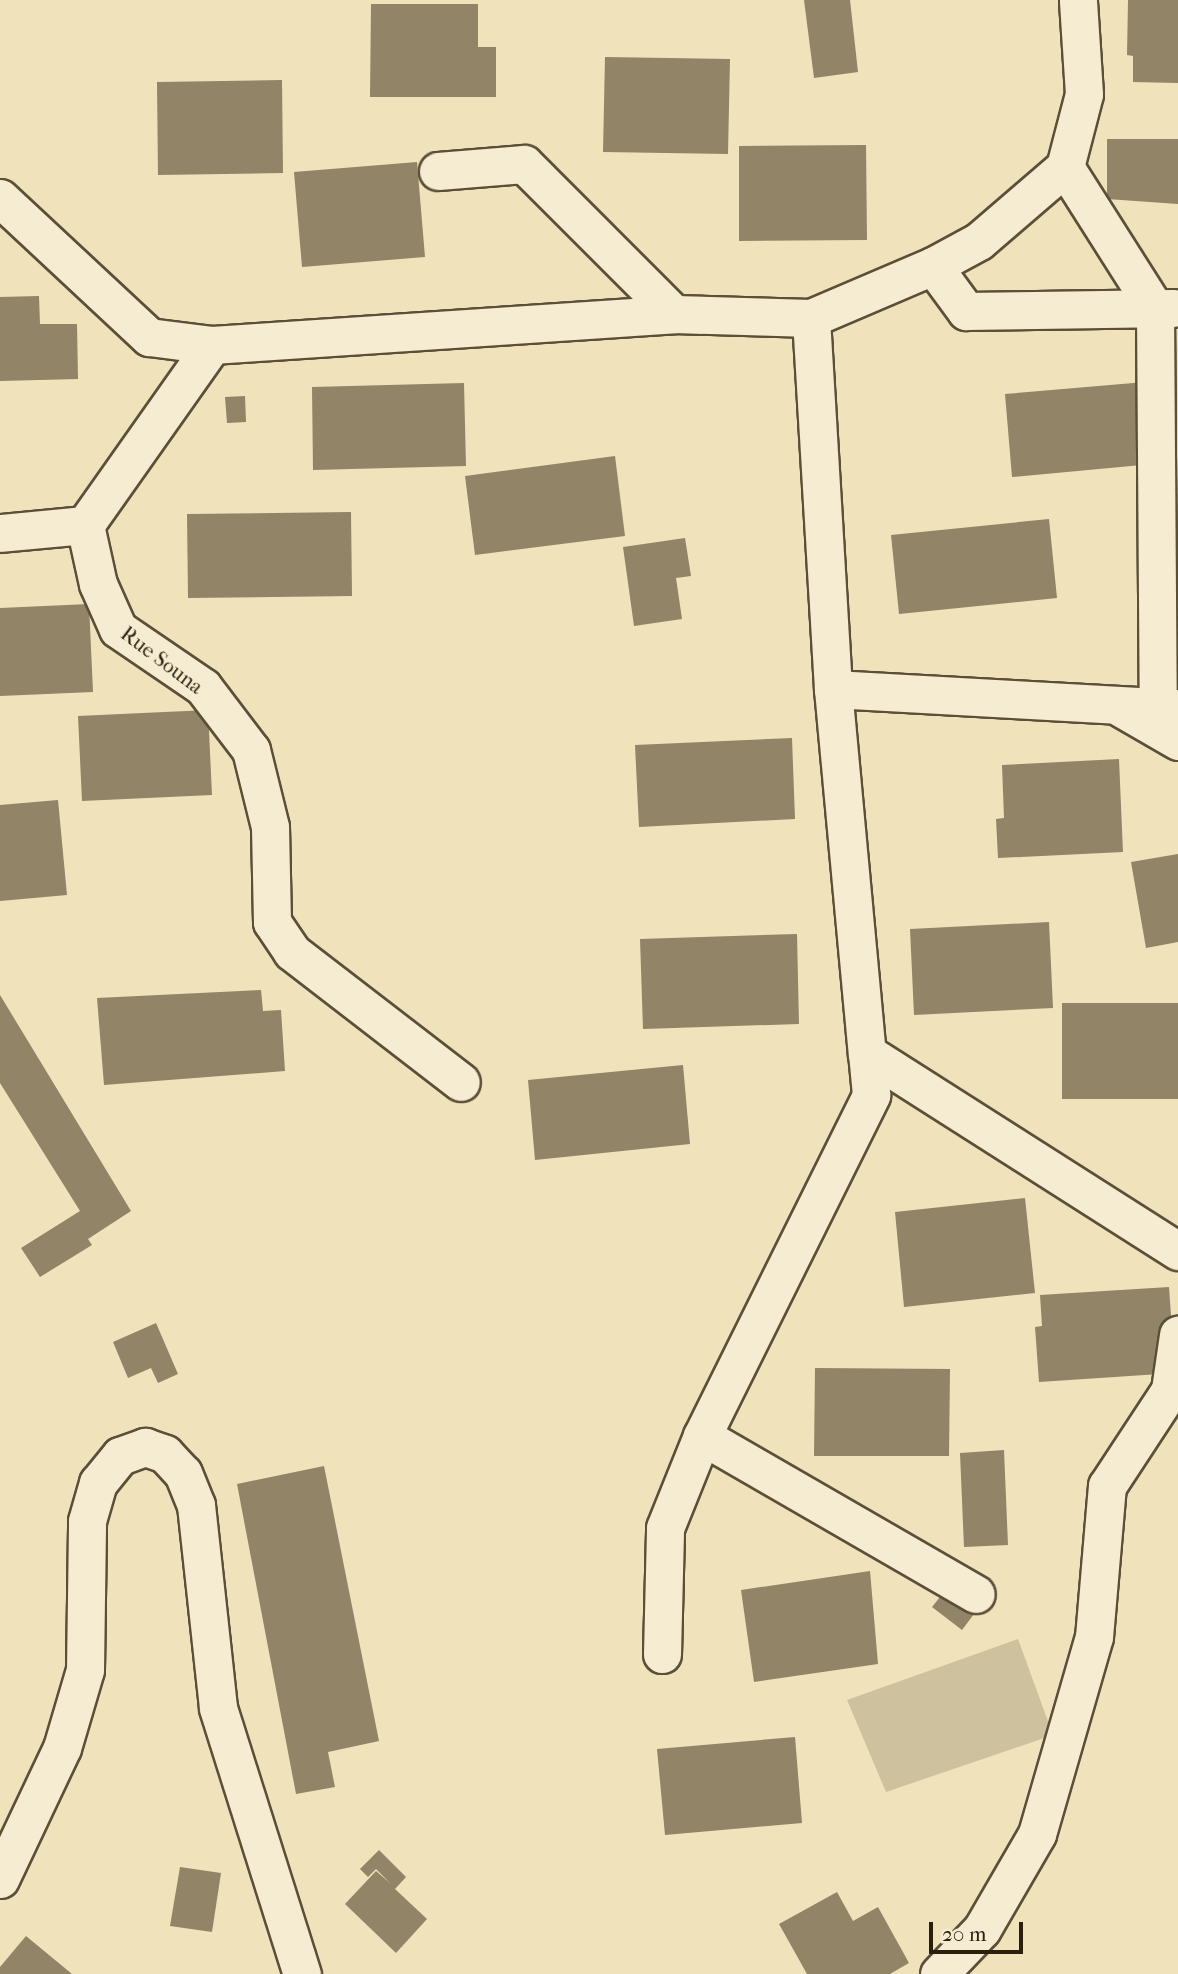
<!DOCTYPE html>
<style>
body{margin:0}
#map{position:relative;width:1178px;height:1974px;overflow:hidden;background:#f0e2ba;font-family:"IM FELL French Canon",serif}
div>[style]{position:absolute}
.green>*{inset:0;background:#cec19d}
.building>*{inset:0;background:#918467}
.roads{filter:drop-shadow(2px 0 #5c4f38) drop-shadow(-2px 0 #5c4f38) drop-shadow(0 2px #5c4f38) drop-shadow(0 -2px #5c4f38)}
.minor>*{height:37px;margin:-18.5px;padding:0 18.5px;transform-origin:18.5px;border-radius:18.5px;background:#f5ecd2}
span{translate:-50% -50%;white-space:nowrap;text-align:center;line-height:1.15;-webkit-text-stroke:5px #f5ecd2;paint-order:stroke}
.street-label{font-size:21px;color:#2a1e0d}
.scale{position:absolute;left:929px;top:1922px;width:94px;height:32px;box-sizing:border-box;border:4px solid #2a1e0d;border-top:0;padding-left:9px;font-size:21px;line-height:24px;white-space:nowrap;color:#2a1e0d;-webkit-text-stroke:5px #f5ecd2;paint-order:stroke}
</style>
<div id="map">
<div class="green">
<div style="clip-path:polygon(1018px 1639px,1053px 1735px,886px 1792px,847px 1700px)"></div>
</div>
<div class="building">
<div style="clip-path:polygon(804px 0,850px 0,858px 72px,814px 78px)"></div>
<div style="clip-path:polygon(1128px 0,1178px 0,1178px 83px,1133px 82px,1133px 56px,1127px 55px)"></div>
<div style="clip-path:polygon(371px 4px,478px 4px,478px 47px,496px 47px,496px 97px,370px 97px)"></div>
<div style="clip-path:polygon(605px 57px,730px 59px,728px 154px,603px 152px)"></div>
<div style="clip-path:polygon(282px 80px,283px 173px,158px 175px,157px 82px)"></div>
<div style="clip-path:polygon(1107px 139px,1178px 139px,1178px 204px,1107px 199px)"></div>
<div style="clip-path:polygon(866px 145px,867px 240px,739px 241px,739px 146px)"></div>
<div style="clip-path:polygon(417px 162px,425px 257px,302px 267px,294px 172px)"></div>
<div style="clip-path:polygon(39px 296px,40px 324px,77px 324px,78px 379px,0 381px,0 297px)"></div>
<div style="clip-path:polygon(1157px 381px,1163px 463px,1012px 477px,1005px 394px)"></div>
<div style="clip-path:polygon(464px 383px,466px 466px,313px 470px,312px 387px)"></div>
<div style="clip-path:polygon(245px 396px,246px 422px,227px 423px,225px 397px)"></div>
<div style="clip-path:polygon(615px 456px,625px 536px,475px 555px,465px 476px)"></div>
<div style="clip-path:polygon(351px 512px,352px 596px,188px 598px,187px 514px)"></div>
<div style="clip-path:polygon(1049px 519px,1057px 598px,899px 614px,891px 535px)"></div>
<div style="clip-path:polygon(685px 538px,691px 576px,676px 578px,682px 619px,634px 626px,623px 547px)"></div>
<div style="clip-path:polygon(89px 604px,93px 692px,0 696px,0 608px)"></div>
<div style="clip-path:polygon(208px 710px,212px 795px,82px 801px,78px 716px)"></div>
<div style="clip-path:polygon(792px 738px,795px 819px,639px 827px,635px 745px)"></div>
<div style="clip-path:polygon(1119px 759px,1123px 852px,998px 858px,996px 819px,1004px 818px,1002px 765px)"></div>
<div style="clip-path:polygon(58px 800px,67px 895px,0 901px,0 805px)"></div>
<div style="clip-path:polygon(1178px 854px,1178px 942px,1146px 948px,1131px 862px)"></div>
<div style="clip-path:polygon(1049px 922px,1053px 1008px,914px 1015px,910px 929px)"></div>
<div style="clip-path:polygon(797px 934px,799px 1024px,643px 1029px,640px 939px)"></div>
<div style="clip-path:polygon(261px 990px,263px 1011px,281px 1010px,285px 1071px,104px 1085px,97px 998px)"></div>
<div style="clip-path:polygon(0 995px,131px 1211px,88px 1239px,92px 1245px,40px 1277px,21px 1248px,80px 1211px,0 1083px)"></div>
<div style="clip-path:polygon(1062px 1003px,1178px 1003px,1178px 1099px,1062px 1099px)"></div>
<div style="clip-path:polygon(683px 1065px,690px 1144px,535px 1160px,528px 1080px)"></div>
<div style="clip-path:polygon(1025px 1198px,1035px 1293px,904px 1307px,895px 1212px)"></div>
<div style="clip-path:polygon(1169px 1287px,1175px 1373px,1039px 1382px,1035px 1327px,1042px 1326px,1040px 1295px)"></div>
<div style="clip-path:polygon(156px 1323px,178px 1374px,158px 1383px,151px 1368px,128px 1378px,113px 1342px)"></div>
<div style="clip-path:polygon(815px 1368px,950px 1369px,949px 1456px,814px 1456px)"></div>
<div style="clip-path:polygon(1004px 1450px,1008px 1545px,964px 1547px,960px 1453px)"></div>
<div style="clip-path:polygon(324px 1466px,379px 1741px,328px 1752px,335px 1787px,296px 1794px,237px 1484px)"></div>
<div style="clip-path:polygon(870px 1571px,878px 1664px,754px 1682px,741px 1590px)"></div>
<div style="clip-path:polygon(948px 1587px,977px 1610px,962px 1630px,932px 1607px)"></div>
<div style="clip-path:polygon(795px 1737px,802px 1823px,665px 1835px,657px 1749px)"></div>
<div style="clip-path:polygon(379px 1850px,406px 1877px,395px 1889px,427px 1919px,396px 1953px,345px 1904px,376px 1871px,391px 1884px,376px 1869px,368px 1877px,360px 1869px)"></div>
<div style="clip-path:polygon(180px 1867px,221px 1873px,212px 1932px,170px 1926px)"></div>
<div style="clip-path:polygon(837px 1892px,853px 1921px,878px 1907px,909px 1963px,890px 1974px,807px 1974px,779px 1924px)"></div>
<div style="clip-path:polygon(26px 1936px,72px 1974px,0 1974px,0 1967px)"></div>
</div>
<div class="roads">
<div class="minor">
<div style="left:1065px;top:167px;width:168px;rotate:57.6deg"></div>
<div style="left:1155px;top:309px;width:398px;rotate:89.6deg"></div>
<div style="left:438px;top:171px;width:86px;rotate:-4.7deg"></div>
<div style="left:524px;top:164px;width:212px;rotate:45deg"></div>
<div style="left:0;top:198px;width:204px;rotate:43deg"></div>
<div style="left:149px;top:337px;width:64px;rotate:7.2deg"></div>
<div style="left:212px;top:345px;width:463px;rotate:-3.8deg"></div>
<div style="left:674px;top:314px;width:137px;rotate:1.7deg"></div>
<div style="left:811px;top:318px;width:133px;rotate:-23.1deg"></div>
<div style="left:933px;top:266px;width:52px;rotate:-28.5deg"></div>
<div style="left:979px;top:241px;width:113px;rotate:-40.7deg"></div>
<div style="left:1065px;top:167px;width:75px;rotate:-75.4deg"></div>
<div style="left:1084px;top:94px;width:94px;rotate:-93.7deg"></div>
<div style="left:933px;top:266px;width:56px;rotate:53.7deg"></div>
<div style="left:966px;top:311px;width:207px;rotate:-0.8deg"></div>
<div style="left:811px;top:318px;width:372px;rotate:86.6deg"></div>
<div style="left:833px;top:689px;width:366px;rotate:84.7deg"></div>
<div style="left:867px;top:1053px;width:369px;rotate:32.5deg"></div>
<div style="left:212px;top:345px;width:220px;rotate:125.2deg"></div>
<div style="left:85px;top:525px;width:60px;rotate:77.6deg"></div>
<div style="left:98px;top:584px;width:49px;rotate:66deg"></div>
<div style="left:118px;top:629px;width:103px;rotate:34.3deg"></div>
<div style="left:203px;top:687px;width:79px;rotate:52.7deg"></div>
<div style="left:251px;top:750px;width:79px;rotate:76.1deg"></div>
<div style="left:270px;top:827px;width:95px;rotate:88.8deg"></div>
<div style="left:272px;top:922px;width:36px;rotate:56deg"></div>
<div style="left:292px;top:952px;width:213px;rotate:37.6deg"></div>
<div style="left:0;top:533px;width:85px;rotate:-5.4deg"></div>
<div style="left:833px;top:689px;width:346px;rotate:3.2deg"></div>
<div style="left:1121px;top:708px;width:66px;rotate:30.1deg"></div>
<div style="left:702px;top:1436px;width:316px;rotate:30deg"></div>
<div style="left:662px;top:1654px;width:126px;rotate:-88.6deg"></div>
<div style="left:665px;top:1528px;width:99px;rotate:-68.1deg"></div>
<div style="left:702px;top:1436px;width:381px;rotate:-63.6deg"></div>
<div style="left:871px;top:1095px;width:42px;rotate:-95.4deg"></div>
<div style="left:0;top:1879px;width:145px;rotate:-64.7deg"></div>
<div style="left:62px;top:1748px;width:81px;rotate:-73.6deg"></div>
<div style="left:85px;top:1670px;width:149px;rotate:-89.2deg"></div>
<div style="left:87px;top:1521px;width:40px;rotate:-74deg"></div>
<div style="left:98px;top:1483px;width:35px;rotate:-51deg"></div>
<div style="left:120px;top:1456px;width:27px;rotate:-20deg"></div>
<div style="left:145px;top:1447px;width:21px;rotate:19deg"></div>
<div style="left:165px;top:1454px;width:26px;rotate:47deg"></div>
<div style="left:183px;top:1473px;width:35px;rotate:68deg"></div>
<div style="left:196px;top:1505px;width:204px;rotate:83.8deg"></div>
<div style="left:218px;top:1708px;width:279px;rotate:72.5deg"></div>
<div style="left:939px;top:1974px;width:62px;rotate:-46.3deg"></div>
<div style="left:982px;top:1929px;width:110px;rotate:-59.9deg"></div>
<div style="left:1037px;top:1834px;width:205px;rotate:-73.9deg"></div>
<div style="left:1094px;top:1637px;width:152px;rotate:-85.1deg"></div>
<div style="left:1107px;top:1486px;width:115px;rotate:-56.7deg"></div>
<div style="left:1170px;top:1390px;width:56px;rotate:-81.7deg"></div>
</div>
</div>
<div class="street-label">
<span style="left:162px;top:660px;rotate:37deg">Rue Souna</span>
</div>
<div class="scale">20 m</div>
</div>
